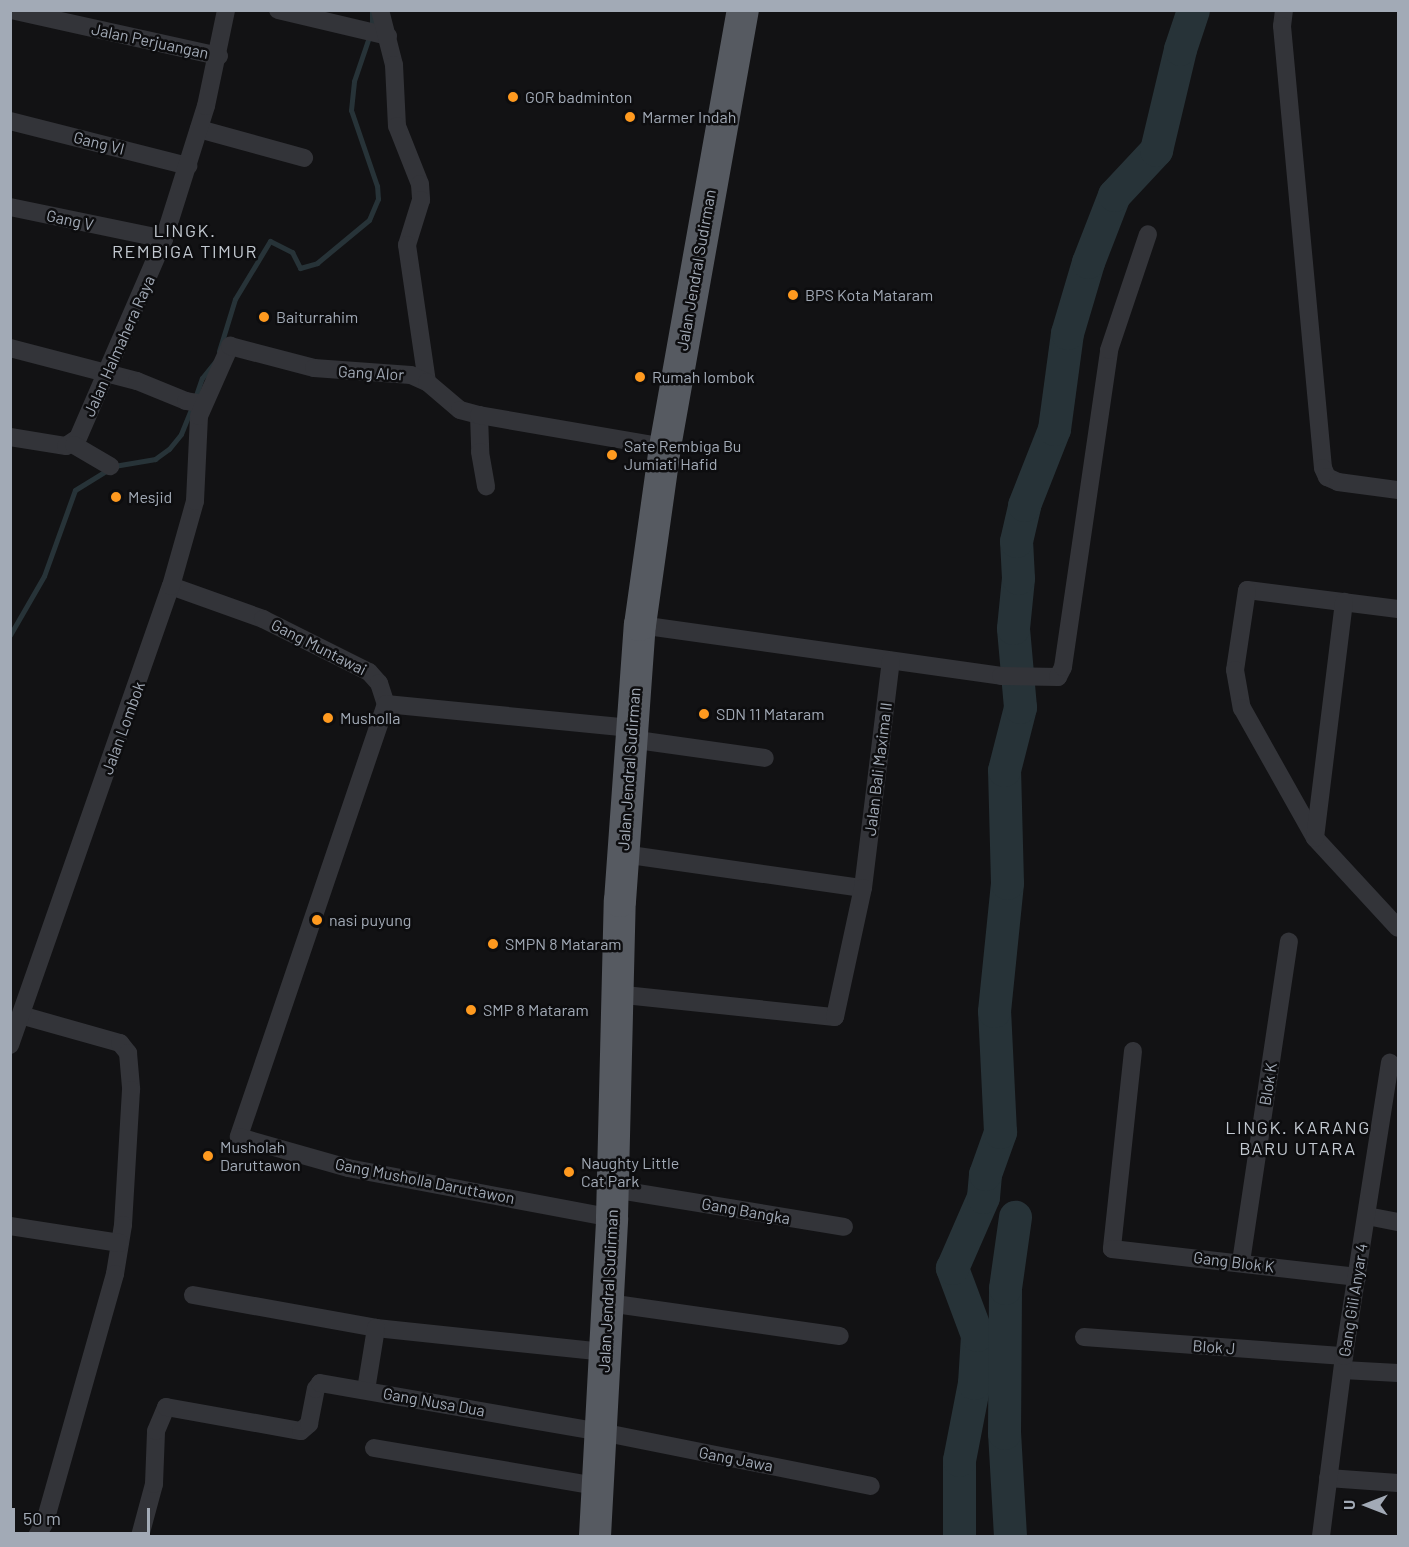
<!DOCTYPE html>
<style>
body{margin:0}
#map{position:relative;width:1409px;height:1547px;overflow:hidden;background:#121214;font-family:Barlow,sans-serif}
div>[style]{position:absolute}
.stream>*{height:5px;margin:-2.5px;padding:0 2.5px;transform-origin:2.5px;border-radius:2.5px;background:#273338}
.river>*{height:33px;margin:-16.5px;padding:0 16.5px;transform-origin:16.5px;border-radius:16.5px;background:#273338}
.minor>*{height:18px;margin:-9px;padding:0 9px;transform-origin:9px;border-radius:9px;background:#333439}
.trunk>*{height:32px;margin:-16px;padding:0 16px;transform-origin:16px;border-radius:16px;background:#565a61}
.dots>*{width:16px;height:16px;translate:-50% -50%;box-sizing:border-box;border:3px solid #0d0d0f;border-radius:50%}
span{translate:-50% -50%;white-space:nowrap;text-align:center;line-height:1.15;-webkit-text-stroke:5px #0d0d0f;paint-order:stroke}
.street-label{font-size:16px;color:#a2aab6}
.poi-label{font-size:16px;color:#a2aab6}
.left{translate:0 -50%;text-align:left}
.neighbourhood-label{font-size:18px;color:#c3c9d1;letter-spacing:1.5px}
.frame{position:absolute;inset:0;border:12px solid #a2aab6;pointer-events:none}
.north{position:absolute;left:1337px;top:1475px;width:60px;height:60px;-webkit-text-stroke:4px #0d0d0f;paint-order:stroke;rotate:270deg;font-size:16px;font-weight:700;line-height:24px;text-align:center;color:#a2aab6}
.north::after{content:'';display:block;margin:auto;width:21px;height:27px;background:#a2aab6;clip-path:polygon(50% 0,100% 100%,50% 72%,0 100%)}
.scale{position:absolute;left:12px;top:1508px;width:138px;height:27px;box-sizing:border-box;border:3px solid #a2aab6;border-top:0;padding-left:8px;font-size:18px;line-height:21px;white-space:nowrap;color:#a2aab6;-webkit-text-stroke:4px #0d0d0f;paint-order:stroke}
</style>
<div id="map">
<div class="stream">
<div style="left:219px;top:351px;width:54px;rotate:-72.9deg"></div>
<div style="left:235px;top:299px;width:68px;rotate:-58.9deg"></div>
<div style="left:270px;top:241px;width:25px;rotate:27deg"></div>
<div style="left:292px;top:252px;width:18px;rotate:63deg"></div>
<div style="left:300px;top:268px;width:18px;rotate:-16deg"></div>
<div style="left:317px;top:263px;width:67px;rotate:-39.6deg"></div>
<div style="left:369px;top:220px;width:23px;rotate:-67deg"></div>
<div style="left:378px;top:199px;width:13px;rotate:-94deg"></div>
<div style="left:377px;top:186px;width:80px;rotate:-108.9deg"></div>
<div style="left:351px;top:110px;width:29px;rotate:-84deg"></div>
<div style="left:354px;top:81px;width:56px;rotate:-71.2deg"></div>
<div style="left:372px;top:28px;width:18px;rotate:-90deg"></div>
<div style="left:195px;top:398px;width:21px;rotate:-71deg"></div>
<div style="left:202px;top:378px;width:21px;rotate:-51deg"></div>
<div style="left:10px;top:635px;width:68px;rotate:-60deg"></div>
<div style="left:44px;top:576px;width:91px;rotate:-70.2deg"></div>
<div style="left:75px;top:490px;width:46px;rotate:-31.6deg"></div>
<div style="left:114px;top:466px;width:42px;rotate:-9.7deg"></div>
<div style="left:155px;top:459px;width:17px;rotate:-36deg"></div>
<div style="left:169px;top:449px;width:19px;rotate:-51deg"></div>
<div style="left:181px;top:434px;width:29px;rotate:-68deg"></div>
</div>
<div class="river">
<div style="left:959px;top:1536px;width:76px;rotate:-90deg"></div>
<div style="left:959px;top:1460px;width:78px;rotate:-79deg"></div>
<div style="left:974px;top:1383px;width:48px;rotate:-86.4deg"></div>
<div style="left:977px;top:1335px;width:72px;rotate:-110.5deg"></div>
<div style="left:952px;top:1268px;width:77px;rotate:-66.4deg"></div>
<div style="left:983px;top:1197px;width:23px;rotate:-85deg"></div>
<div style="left:985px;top:1174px;width:45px;rotate:-70.3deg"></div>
<div style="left:1000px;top:1132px;width:121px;rotate:-92.8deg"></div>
<div style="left:994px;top:1011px;width:129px;rotate:-84.2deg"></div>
<div style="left:1007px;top:883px;width:113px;rotate:-91.5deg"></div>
<div style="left:1004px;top:770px;width:65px;rotate:-75.7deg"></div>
<div style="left:1020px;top:707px;width:79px;rotate:-95.1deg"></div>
<div style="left:1013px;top:628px;width:50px;rotate:-84.3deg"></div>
<div style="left:1018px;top:578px;width:37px;rotate:-93deg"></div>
<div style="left:1016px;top:541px;width:37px;rotate:-77deg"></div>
<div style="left:1024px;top:505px;width:82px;rotate:-68.5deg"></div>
<div style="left:1054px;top:429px;width:97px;rotate:-82.3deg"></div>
<div style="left:1067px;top:333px;width:74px;rotate:-73.5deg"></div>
<div style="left:1088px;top:262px;width:72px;rotate:-68.8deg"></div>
<div style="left:1114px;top:195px;width:62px;rotate:-47deg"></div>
<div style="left:1156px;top:150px;width:104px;rotate:-76.6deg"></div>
<div style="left:1180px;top:49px;width:41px;rotate:-71.6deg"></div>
<div style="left:1010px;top:1536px;width:103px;rotate:-93.3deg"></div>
<div style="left:1004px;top:1433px;width:145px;rotate:-89.6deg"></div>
<div style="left:1005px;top:1288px;width:72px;rotate:-82deg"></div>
</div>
<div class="minor">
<div style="left:11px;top:10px;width:213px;rotate:12.5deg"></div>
<div style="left:278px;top:10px;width:113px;rotate:13.3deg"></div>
<div style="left:380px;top:10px;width:57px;rotate:75.7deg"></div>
<div style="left:394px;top:65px;width:61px;rotate:87.2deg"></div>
<div style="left:397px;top:126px;width:62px;rotate:68.4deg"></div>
<div style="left:420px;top:184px;width:16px;rotate:86deg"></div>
<div style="left:421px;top:200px;width:47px;rotate:107.3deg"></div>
<div style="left:407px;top:245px;width:138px;rotate:81.7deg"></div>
<div style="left:1284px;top:10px;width:16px;rotate:97deg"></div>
<div style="left:1282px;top:26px;width:444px;rotate:84.7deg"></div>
<div style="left:1323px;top:468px;width:10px;rotate:66deg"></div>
<div style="left:1327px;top:477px;width:12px;rotate:24deg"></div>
<div style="left:1338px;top:482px;width:61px;rotate:7.6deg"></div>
<div style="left:10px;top:121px;width:184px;rotate:14.2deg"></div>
<div style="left:199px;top:129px;width:109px;rotate:15.4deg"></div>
<div style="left:10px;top:207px;width:157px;rotate:11.7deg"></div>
<div style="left:10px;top:348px;width:131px;rotate:14.6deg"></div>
<div style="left:137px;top:381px;width:53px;rotate:22.2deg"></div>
<div style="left:186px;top:401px;width:17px;rotate:10deg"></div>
<div style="left:479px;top:415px;width:37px;rotate:88deg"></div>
<div style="left:480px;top:452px;width:35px;rotate:80deg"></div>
<div style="left:10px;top:437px;width:57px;rotate:9.1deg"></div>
<div style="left:66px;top:446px;width:14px;rotate:-34deg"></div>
<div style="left:78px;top:438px;width:217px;rotate:-66.6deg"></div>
<div style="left:164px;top:239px;width:139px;rotate:-72.5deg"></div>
<div style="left:206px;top:106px;width:98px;rotate:-78.2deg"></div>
<div style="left:74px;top:445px;width:42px;rotate:30.3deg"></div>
<div style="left:171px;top:586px;width:98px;rotate:19.7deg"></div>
<div style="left:263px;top:619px;width:119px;rotate:26.6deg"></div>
<div style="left:369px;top:672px;width:15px;rotate:48deg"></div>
<div style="left:379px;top:683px;width:22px;rotate:72deg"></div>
<div style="left:386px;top:704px;width:457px;rotate:108.8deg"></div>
<div style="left:239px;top:1137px;width:113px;rotate:15.9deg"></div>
<div style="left:348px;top:1168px;width:269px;rotate:10.7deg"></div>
<div style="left:1398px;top:609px;width:152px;rotate:-172.8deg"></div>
<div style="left:1247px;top:590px;width:81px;rotate:98.5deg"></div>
<div style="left:1235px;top:670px;width:39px;rotate:80deg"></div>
<div style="left:1242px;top:708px;width:149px;rotate:60.7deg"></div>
<div style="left:1315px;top:838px;width:122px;rotate:47.3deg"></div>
<div style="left:640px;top:625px;width:365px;rotate:8deg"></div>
<div style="left:1001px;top:676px;width:57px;rotate:1deg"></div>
<div style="left:1058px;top:677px;width:11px;rotate:-63deg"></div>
<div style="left:1063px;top:667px;width:320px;rotate:-81.7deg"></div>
<div style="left:1109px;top:350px;width:122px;rotate:-71.4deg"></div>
<div style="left:386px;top:704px;width:246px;rotate:5.6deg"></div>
<div style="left:630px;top:739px;width:136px;rotate:8deg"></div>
<div style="left:1315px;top:838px;width:238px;rotate:-83deg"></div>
<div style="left:623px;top:854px;width:242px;rotate:8.1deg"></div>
<div style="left:863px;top:888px;width:229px;rotate:-83deg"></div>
<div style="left:615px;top:994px;width:221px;rotate:6deg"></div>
<div style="left:835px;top:1017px;width:132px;rotate:-77.8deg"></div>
<div style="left:24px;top:1016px;width:100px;rotate:15.7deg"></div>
<div style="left:120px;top:1043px;width:13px;rotate:51deg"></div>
<div style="left:128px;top:1053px;width:37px;rotate:85deg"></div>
<div style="left:131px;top:1090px;width:135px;rotate:93.4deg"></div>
<div style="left:123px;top:1225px;width:50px;rotate:99.3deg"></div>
<div style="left:115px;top:1274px;width:258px;rotate:105.8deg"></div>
<div style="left:45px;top:1522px;width:16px;rotate:120deg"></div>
<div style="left:10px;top:1045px;width:486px;rotate:-70.7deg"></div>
<div style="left:171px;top:586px;width:88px;rotate:-74.2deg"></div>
<div style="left:195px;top:501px;width:85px;rotate:-87.3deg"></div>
<div style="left:199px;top:416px;width:77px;rotate:-66.1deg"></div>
<div style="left:230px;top:346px;width:87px;rotate:14.7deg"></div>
<div style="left:314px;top:368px;width:97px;rotate:4.1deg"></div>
<div style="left:411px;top:375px;width:17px;rotate:24deg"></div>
<div style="left:427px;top:382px;width:43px;rotate:40.3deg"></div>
<div style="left:460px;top:410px;width:20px;rotate:15deg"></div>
<div style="left:479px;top:415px;width:189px;rotate:9.8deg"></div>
<div style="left:1133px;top:1051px;width:199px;rotate:96.1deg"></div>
<div style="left:1112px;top:1249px;width:247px;rotate:6.5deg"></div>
<div style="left:613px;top:1189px;width:234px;rotate:9.3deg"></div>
<div style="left:1367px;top:1216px;width:32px;rotate:11deg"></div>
<div style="left:10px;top:1226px;width:111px;rotate:8.8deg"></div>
<div style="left:1241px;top:1262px;width:324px;rotate:-81.5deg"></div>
<div style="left:193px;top:1295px;width:186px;rotate:10.2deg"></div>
<div style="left:376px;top:1328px;width:231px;rotate:6deg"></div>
<div style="left:608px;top:1303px;width:234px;rotate:8.1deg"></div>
<div style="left:1084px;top:1337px;width:261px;rotate:4.2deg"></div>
<div style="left:1343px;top:1370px;width:55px;rotate:3.1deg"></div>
<div style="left:366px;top:1390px;width:63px;rotate:-80.8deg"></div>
<div style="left:374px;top:1448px;width:226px;rotate:9.7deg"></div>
<div style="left:1328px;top:1478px;width:70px;rotate:4.1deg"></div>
<div style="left:140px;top:1536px;width:54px;rotate:-74.9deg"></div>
<div style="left:154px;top:1484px;width:53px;rotate:-87.8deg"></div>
<div style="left:156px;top:1431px;width:26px;rotate:-67deg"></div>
<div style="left:166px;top:1407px;width:137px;rotate:10.1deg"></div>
<div style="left:301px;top:1431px;width:11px;rotate:-41deg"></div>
<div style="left:309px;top:1424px;width:36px;rotate:-79deg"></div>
<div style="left:316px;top:1389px;width:7px;rotate:-56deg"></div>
<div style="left:320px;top:1383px;width:285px;rotate:9.9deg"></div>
<div style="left:601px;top:1432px;width:275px;rotate:11.3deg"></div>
<div style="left:1321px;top:1536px;width:181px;rotate:-82.7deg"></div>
<div style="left:1344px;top:1356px;width:297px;rotate:-81.1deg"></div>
</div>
<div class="trunk">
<div style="left:595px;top:1536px;width:318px;rotate:-86.9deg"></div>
<div style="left:612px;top:1218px;width:317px;rotate:-88.6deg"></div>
<div style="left:620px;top:901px;width:277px;rotate:-85.9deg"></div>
<div style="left:640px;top:625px;width:180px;rotate:-82deg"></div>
<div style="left:665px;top:447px;width:444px;rotate:-79.9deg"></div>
</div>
<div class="dots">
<div style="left:513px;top:97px;background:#ff9a1f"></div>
<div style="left:630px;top:117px;background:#ff9a1f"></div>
<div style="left:793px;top:295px;background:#ff9a1f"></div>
<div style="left:264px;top:317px;background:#ff9a1f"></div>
<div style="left:640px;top:377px;background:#ff9a1f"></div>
<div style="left:612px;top:455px;background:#ff9a1f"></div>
<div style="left:116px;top:497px;background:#ff9a1f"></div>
<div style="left:704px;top:714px;background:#ff9a1f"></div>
<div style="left:328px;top:718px;background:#ff9a1f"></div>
<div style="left:317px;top:920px;background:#ff9a1f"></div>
<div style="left:493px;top:944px;background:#ff9a1f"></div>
<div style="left:471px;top:1010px;background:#ff9a1f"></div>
<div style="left:208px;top:1156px;background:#ff9a1f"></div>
<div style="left:569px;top:1172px;background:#ff9a1f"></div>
</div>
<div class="street-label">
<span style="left:150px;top:41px;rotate:12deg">Jalan Perjuangan</span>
<span style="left:99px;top:143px;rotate:14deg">Gang VI</span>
<span style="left:70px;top:220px;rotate:12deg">Gang V</span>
<span style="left:696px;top:270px;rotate:-80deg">Jalan Jendral Sudirman</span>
<span style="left:119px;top:346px;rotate:-66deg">Jalan Halmahera Raya</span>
<span style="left:371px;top:373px;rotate:3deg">Gang Alor</span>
<span style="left:319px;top:647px;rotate:27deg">Gang Muntawai</span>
<span style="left:123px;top:728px;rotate:-70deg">Jalan Lombok</span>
<span style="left:629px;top:769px;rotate:-86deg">Jalan Jendral Sudirman</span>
<span style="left:878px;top:769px;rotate:-83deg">Jalan Bali Maxima II</span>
<span style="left:1268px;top:1084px;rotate:-81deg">Blok K</span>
<span style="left:425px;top:1181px;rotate:11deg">Gang Musholla Daruttawon</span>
<span style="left:746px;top:1211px;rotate:10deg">Gang Bangka</span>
<span style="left:1234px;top:1262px;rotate:7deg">Gang Blok K</span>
<span style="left:608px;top:1291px;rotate:-87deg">Jalan Jendral Sudirman</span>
<span style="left:1353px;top:1300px;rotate:-81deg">Gang Gili Anyar 4</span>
<span style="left:1214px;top:1347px;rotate:4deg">Blok J</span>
<span style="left:434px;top:1402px;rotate:10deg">Gang Nusa Dua</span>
<span style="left:736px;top:1459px;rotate:11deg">Gang Jawa</span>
</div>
<div class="poi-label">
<span class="left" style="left:525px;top:97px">GOR badminton</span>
<span class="left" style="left:642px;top:117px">Marmer Indah</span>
<span class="left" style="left:805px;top:295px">BPS Kota Mataram</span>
<span class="left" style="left:276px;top:317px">Baiturrahim</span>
<span class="left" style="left:652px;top:377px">Rumah lombok</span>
<span class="left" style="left:624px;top:455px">Sate Rembiga Bu<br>Jumiati Hafid</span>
<span class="left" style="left:128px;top:497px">Mesjid</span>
<span class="left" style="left:716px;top:714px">SDN 11 Mataram</span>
<span class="left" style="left:340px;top:718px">Musholla</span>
<span class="left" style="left:329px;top:920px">nasi puyung</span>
<span class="left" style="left:505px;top:944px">SMPN 8 Mataram</span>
<span class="left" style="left:483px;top:1010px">SMP 8 Mataram</span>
<span class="left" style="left:220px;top:1156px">Musholah<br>Daruttawon</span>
<span class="left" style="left:581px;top:1172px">Naughty Little<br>Cat Park</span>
</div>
<div class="neighbourhood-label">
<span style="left:185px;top:241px">LINGK.<br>REMBIGA TIMUR</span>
<span style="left:1298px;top:1138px">LINGK. KARANG<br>BARU UTARA</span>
</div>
<div class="frame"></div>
<div class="north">U</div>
<div class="scale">50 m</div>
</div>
